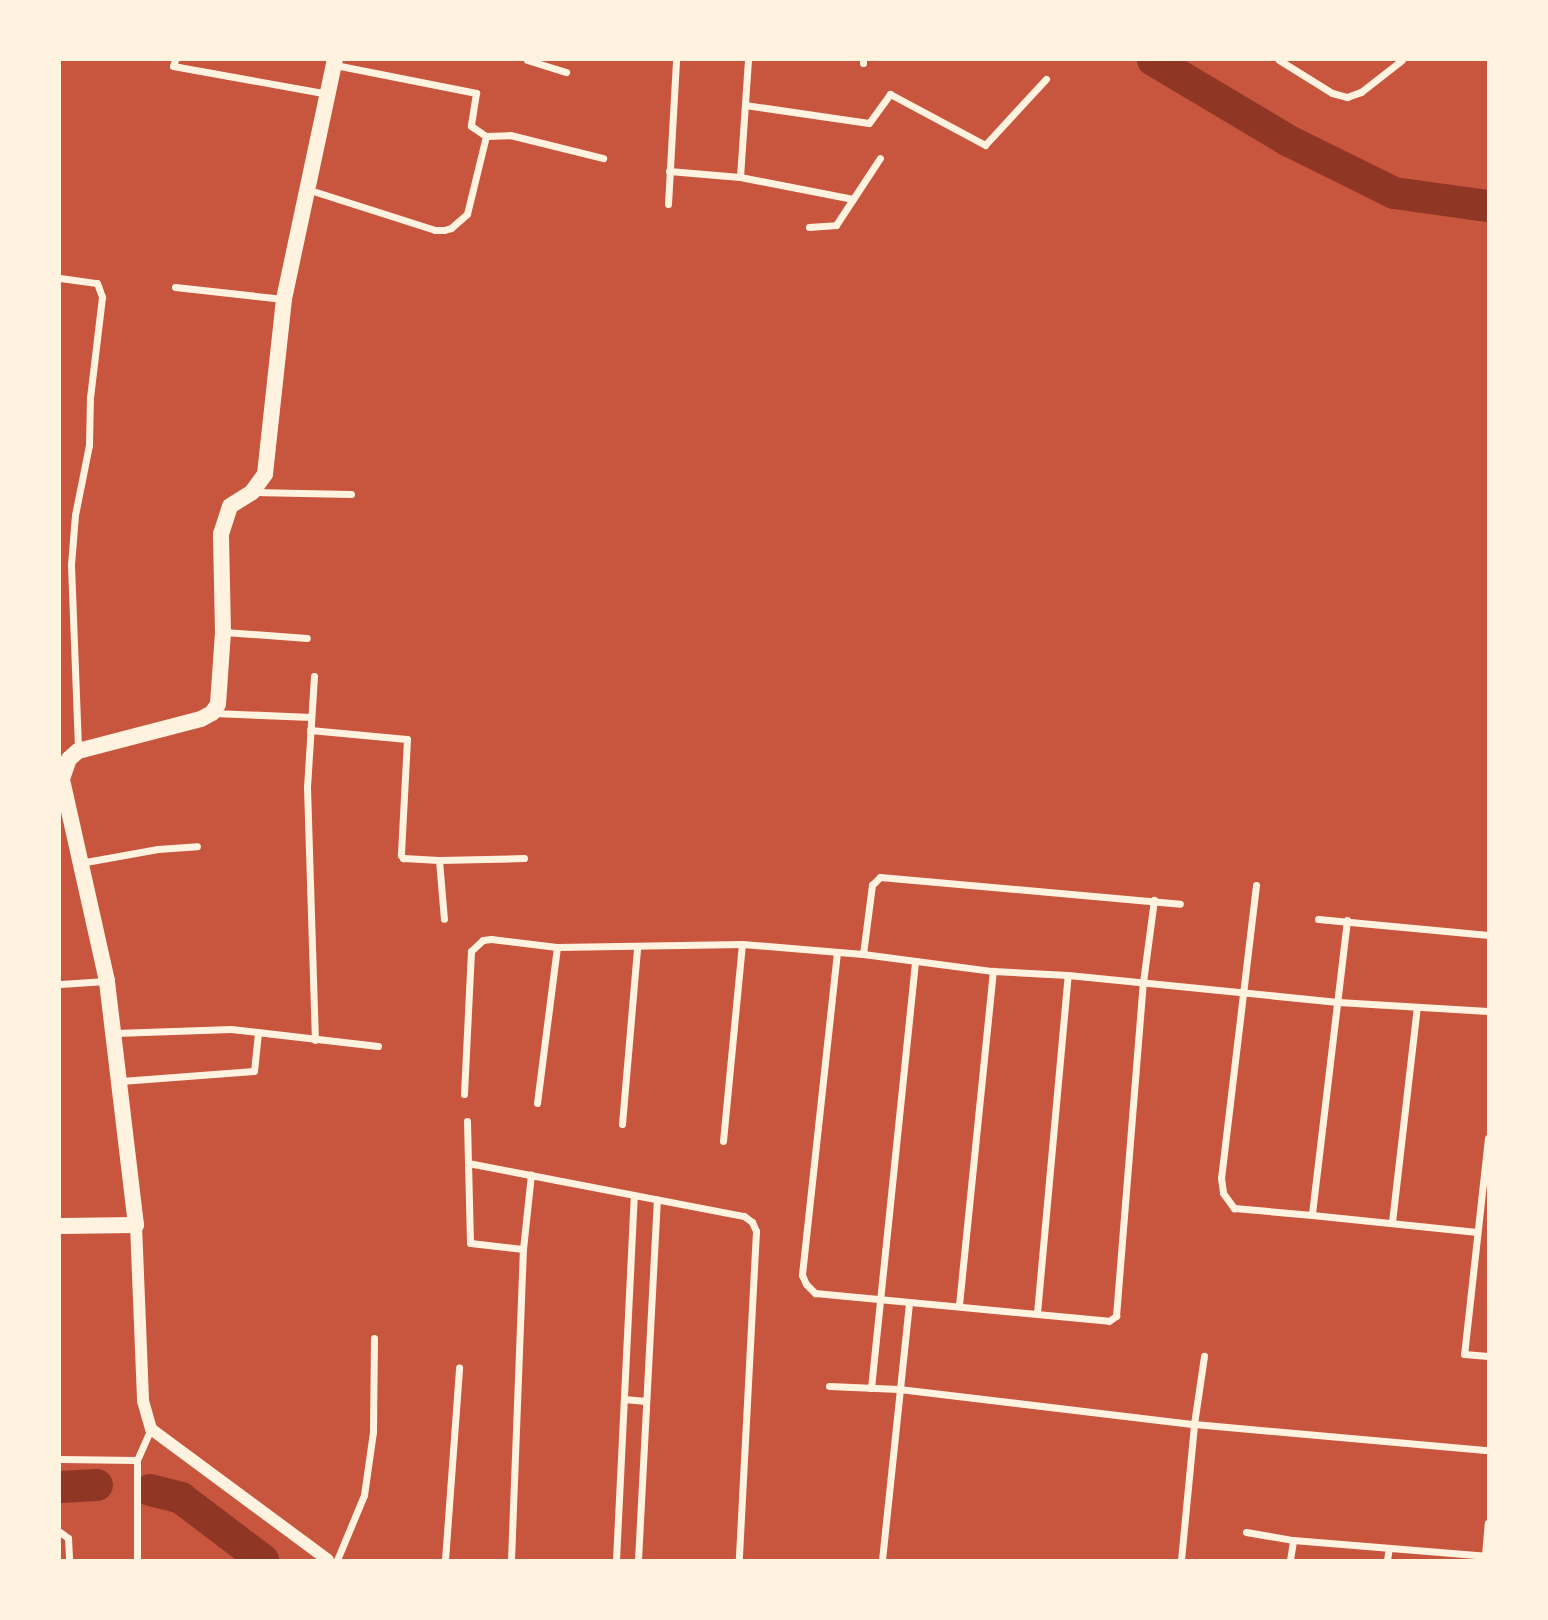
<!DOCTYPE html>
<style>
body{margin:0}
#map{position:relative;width:1548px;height:1620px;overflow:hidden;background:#c8553d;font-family:"Exo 2",sans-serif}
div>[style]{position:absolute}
.river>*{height:32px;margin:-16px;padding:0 16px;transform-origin:16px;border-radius:16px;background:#8f3625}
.minor>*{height:7px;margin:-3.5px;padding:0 3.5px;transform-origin:3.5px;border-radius:3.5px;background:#fff3e0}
.tertiary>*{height:12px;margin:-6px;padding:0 6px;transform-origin:6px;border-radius:6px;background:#fff3e0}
.primary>*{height:16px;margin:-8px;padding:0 8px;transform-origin:8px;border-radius:8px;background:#fff3e0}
span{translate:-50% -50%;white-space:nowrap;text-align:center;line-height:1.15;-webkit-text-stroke:5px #fff3e0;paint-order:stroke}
.frame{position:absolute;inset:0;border:61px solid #fff3e0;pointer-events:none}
</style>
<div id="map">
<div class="river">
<div style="left:1153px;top:60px;width:158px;rotate:30.8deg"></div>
<div style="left:1289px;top:141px;width:117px;rotate:26.3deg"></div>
<div style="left:1394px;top:193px;width:95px;rotate:7.9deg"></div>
<div style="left:60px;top:1487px;width:37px;rotate:-3deg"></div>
<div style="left:150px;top:1490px;width:32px;rotate:14deg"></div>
<div style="left:181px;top:1498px;width:103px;rotate:37.1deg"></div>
</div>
<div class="minor">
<div style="left:175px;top:60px;width:6px;rotate:108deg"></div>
<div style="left:173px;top:66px;width:158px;rotate:10.2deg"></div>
<div style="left:527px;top:60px;width:41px;rotate:17.1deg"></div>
<div style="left:1279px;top:60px;width:62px;rotate:31.9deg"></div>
<div style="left:1332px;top:93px;width:16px;rotate:15deg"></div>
<div style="left:1347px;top:97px;width:15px;rotate:-20deg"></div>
<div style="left:1361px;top:92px;width:52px;rotate:-38deg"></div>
<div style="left:863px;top:63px;width:3px;rotate:-90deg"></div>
<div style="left:335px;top:65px;width:144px;rotate:11.2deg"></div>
<div style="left:476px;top:93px;width:33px;rotate:99deg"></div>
<div style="left:471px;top:126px;width:18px;rotate:34deg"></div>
<div style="left:745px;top:105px;width:125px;rotate:8.3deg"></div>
<div style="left:869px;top:123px;width:36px;rotate:-54deg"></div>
<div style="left:890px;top:94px;width:108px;rotate:28.2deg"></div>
<div style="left:985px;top:145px;width:90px;rotate:-47.3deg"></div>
<div style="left:669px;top:171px;width:71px;rotate:4.8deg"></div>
<div style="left:740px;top:177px;width:115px;rotate:11deg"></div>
<div style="left:740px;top:177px;width:117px;rotate:-86.1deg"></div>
<div style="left:316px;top:192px;width:125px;rotate:17.7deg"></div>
<div style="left:435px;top:230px;width:9px"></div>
<div style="left:444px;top:230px;width:7px;rotate:-16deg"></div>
<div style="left:451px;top:228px;width:21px;rotate:-41deg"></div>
<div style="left:467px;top:214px;width:80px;rotate:-76.3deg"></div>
<div style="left:486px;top:136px;width:24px;rotate:-2deg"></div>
<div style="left:510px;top:135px;width:96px;rotate:13.9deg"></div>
<div style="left:668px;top:204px;width:144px;rotate:-86.8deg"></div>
<div style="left:809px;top:227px;width:27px;rotate:-4deg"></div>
<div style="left:836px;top:225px;width:80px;rotate:-56.7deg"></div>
<div style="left:60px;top:278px;width:37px;rotate:8deg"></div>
<div style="left:97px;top:283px;width:15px;rotate:70deg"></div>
<div style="left:102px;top:297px;width:101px;rotate:96.8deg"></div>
<div style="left:90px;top:397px;width:48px;rotate:91.2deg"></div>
<div style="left:89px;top:445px;width:71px;rotate:101.3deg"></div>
<div style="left:75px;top:515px;width:50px;rotate:94.6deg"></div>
<div style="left:71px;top:565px;width:185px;rotate:87.8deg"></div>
<div style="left:175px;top:287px;width:109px;rotate:6.3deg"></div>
<div style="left:253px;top:492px;width:98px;rotate:1.2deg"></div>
<div style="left:224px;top:632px;width:83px;rotate:4.1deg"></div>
<div style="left:314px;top:676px;width:111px;rotate:93.6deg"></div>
<div style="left:307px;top:787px;width:253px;rotate:88.2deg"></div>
<div style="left:213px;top:713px;width:98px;rotate:2.3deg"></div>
<div style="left:310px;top:730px;width:97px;rotate:5.3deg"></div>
<div style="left:407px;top:739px;width:116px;rotate:93deg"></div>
<div style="left:401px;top:855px;width:4px;rotate:56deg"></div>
<div style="left:403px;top:858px;width:36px;rotate:3deg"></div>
<div style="left:439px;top:860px;width:59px;rotate:85.2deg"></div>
<div style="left:439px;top:860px;width:85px;rotate:-1.3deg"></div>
<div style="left:80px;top:863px;width:79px;rotate:-10.2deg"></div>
<div style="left:158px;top:849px;width:39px;rotate:-4deg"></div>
<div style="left:1256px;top:885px;width:295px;rotate:96.8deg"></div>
<div style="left:1221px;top:1178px;width:15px;rotate:82deg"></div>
<div style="left:1223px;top:1193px;width:19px;rotate:54deg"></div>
<div style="left:1234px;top:1208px;width:78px;rotate:5.1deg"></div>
<div style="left:1318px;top:919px;width:171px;rotate:5.4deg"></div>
<div style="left:1347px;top:920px;width:297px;rotate:96.8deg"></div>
<div style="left:1312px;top:1215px;width:166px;rotate:5.9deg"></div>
<div style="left:837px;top:952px;width:325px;rotate:96.2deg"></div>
<div style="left:802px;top:1275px;width:10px;rotate:66deg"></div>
<div style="left:806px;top:1284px;width:13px;rotate:45deg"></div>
<div style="left:815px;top:1293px;width:295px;rotate:5.4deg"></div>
<div style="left:1109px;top:1321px;width:9px;rotate:-36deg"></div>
<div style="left:1116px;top:1316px;width:335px;rotate:-85.4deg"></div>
<div style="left:1143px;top:982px;width:83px;rotate:-82.4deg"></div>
<div style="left:863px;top:954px;width:70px;rotate:-82.6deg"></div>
<div style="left:872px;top:885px;width:11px;rotate:-45deg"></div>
<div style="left:880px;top:877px;width:301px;rotate:5.1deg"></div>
<div style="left:60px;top:984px;width:46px;rotate:-3.7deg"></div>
<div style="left:115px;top:1033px;width:116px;rotate:-2deg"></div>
<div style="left:231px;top:1029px;width:148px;rotate:6.6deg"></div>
<div style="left:121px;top:1081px;width:133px;rotate:-4.3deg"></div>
<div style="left:254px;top:1071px;width:39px;rotate:-84deg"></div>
<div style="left:464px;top:1094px;width:143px;rotate:-87.2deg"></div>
<div style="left:471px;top:951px;width:16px;rotate:-43deg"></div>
<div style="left:483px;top:940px;width:8px;rotate:-7deg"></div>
<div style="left:491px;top:939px;width:66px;rotate:6.9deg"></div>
<div style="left:557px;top:947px;width:185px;rotate:-0.9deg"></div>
<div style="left:742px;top:944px;width:121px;rotate:4.7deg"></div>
<div style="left:863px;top:954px;width:131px;rotate:7.5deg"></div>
<div style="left:993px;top:971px;width:75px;rotate:3.1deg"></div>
<div style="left:1068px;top:975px;width:271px;rotate:5.7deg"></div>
<div style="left:1338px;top:1002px;width:150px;rotate:3.4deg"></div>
<div style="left:537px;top:1103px;width:157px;rotate:-82.7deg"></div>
<div style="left:467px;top:1121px;width:42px;rotate:88.6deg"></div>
<div style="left:622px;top:1124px;width:177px;rotate:-85.1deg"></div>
<div style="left:1488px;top:1138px;width:217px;rotate:96.3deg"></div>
<div style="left:1464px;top:1354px;width:24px;rotate:5deg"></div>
<div style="left:723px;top:1141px;width:198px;rotate:-84.5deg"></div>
<div style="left:1392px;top:1222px;width:216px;rotate:-83.4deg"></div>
<div style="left:523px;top:1249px;width:53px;rotate:-173.5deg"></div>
<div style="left:470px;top:1243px;width:80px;rotate:-91.4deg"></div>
<div style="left:468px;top:1163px;width:281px;rotate:10.9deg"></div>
<div style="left:744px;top:1216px;width:10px;rotate:37deg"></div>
<div style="left:752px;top:1222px;width:10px;rotate:66deg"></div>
<div style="left:756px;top:1231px;width:329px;rotate:93deg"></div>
<div style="left:959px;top:1305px;width:336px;rotate:-84.2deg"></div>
<div style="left:1037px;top:1313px;width:339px;rotate:-84.8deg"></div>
<div style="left:829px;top:1386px;width:70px;rotate:2.5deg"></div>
<div style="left:899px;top:1389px;width:297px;rotate:6.8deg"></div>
<div style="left:1194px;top:1424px;width:295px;rotate:5.1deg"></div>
<div style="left:871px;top:1388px;width:428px;rotate:-84.1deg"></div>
<div style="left:624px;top:1399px;width:22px;rotate:5deg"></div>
<div style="left:60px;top:1459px;width:77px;rotate:0.7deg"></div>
<div style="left:60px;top:1532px;width:10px;rotate:37deg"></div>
<div style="left:68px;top:1538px;width:22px;rotate:87deg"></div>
<div style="left:1246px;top:1532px;width:48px;rotate:9.7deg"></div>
<div style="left:1485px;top:1555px;width:32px;rotate:-85deg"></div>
<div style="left:137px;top:1560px;width:100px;rotate:-90deg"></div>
<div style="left:137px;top:1460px;width:34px;rotate:-66deg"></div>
<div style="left:337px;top:1560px;width:70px;rotate:-67.4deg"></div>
<div style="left:364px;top:1495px;width:64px;rotate:-81.9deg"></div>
<div style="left:373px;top:1432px;width:94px;rotate:-89.4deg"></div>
<div style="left:445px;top:1560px;width:193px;rotate:-85.8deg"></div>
<div style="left:511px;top:1560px;width:311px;rotate:-87.8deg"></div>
<div style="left:523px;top:1249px;width:75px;rotate:-83.9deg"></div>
<div style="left:616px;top:1560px;width:365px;rotate:-87.2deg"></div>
<div style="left:638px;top:1560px;width:361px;rotate:-87deg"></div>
<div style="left:882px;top:1560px;width:259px;rotate:-84deg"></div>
<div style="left:1181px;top:1560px;width:137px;rotate:-84.5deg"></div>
<div style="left:1194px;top:1424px;width:69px;rotate:-81.6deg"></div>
<div style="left:1290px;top:1560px;width:20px;rotate:-81deg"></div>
<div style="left:1293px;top:1540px;width:196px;rotate:4.7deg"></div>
<div style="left:1387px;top:1560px;width:12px;rotate:-81deg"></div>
</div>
<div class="tertiary">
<div style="left:136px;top:1225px;width:176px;rotate:87.7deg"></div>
<div style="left:143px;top:1401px;width:29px;rotate:74deg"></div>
<div style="left:151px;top:1429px;width:220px;rotate:36.5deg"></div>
</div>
<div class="primary">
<div style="left:60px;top:1226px;width:76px;rotate:-0.8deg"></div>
<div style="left:136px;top:1225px;width:246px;rotate:-96.8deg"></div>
<div style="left:107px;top:981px;width:207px;rotate:-102.6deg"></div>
<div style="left:62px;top:779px;width:21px;rotate:-71deg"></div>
<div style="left:69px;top:759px;width:12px;rotate:-42deg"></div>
<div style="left:78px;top:751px;width:127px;rotate:-14.6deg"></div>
<div style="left:201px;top:719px;width:13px;rotate:-29deg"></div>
<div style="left:212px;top:713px;width:11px;rotate:-56deg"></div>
<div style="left:218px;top:704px;width:72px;rotate:-86deg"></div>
<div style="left:223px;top:632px;width:98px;rotate:-91.2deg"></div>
<div style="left:221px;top:534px;width:29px;rotate:-72deg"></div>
<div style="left:230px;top:506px;width:26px;rotate:-32deg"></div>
<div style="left:252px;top:492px;width:22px;rotate:-54deg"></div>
<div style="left:265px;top:474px;width:176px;rotate:-83.8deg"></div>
<div style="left:284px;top:299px;width:244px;rotate:-78deg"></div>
</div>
<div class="frame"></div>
</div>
